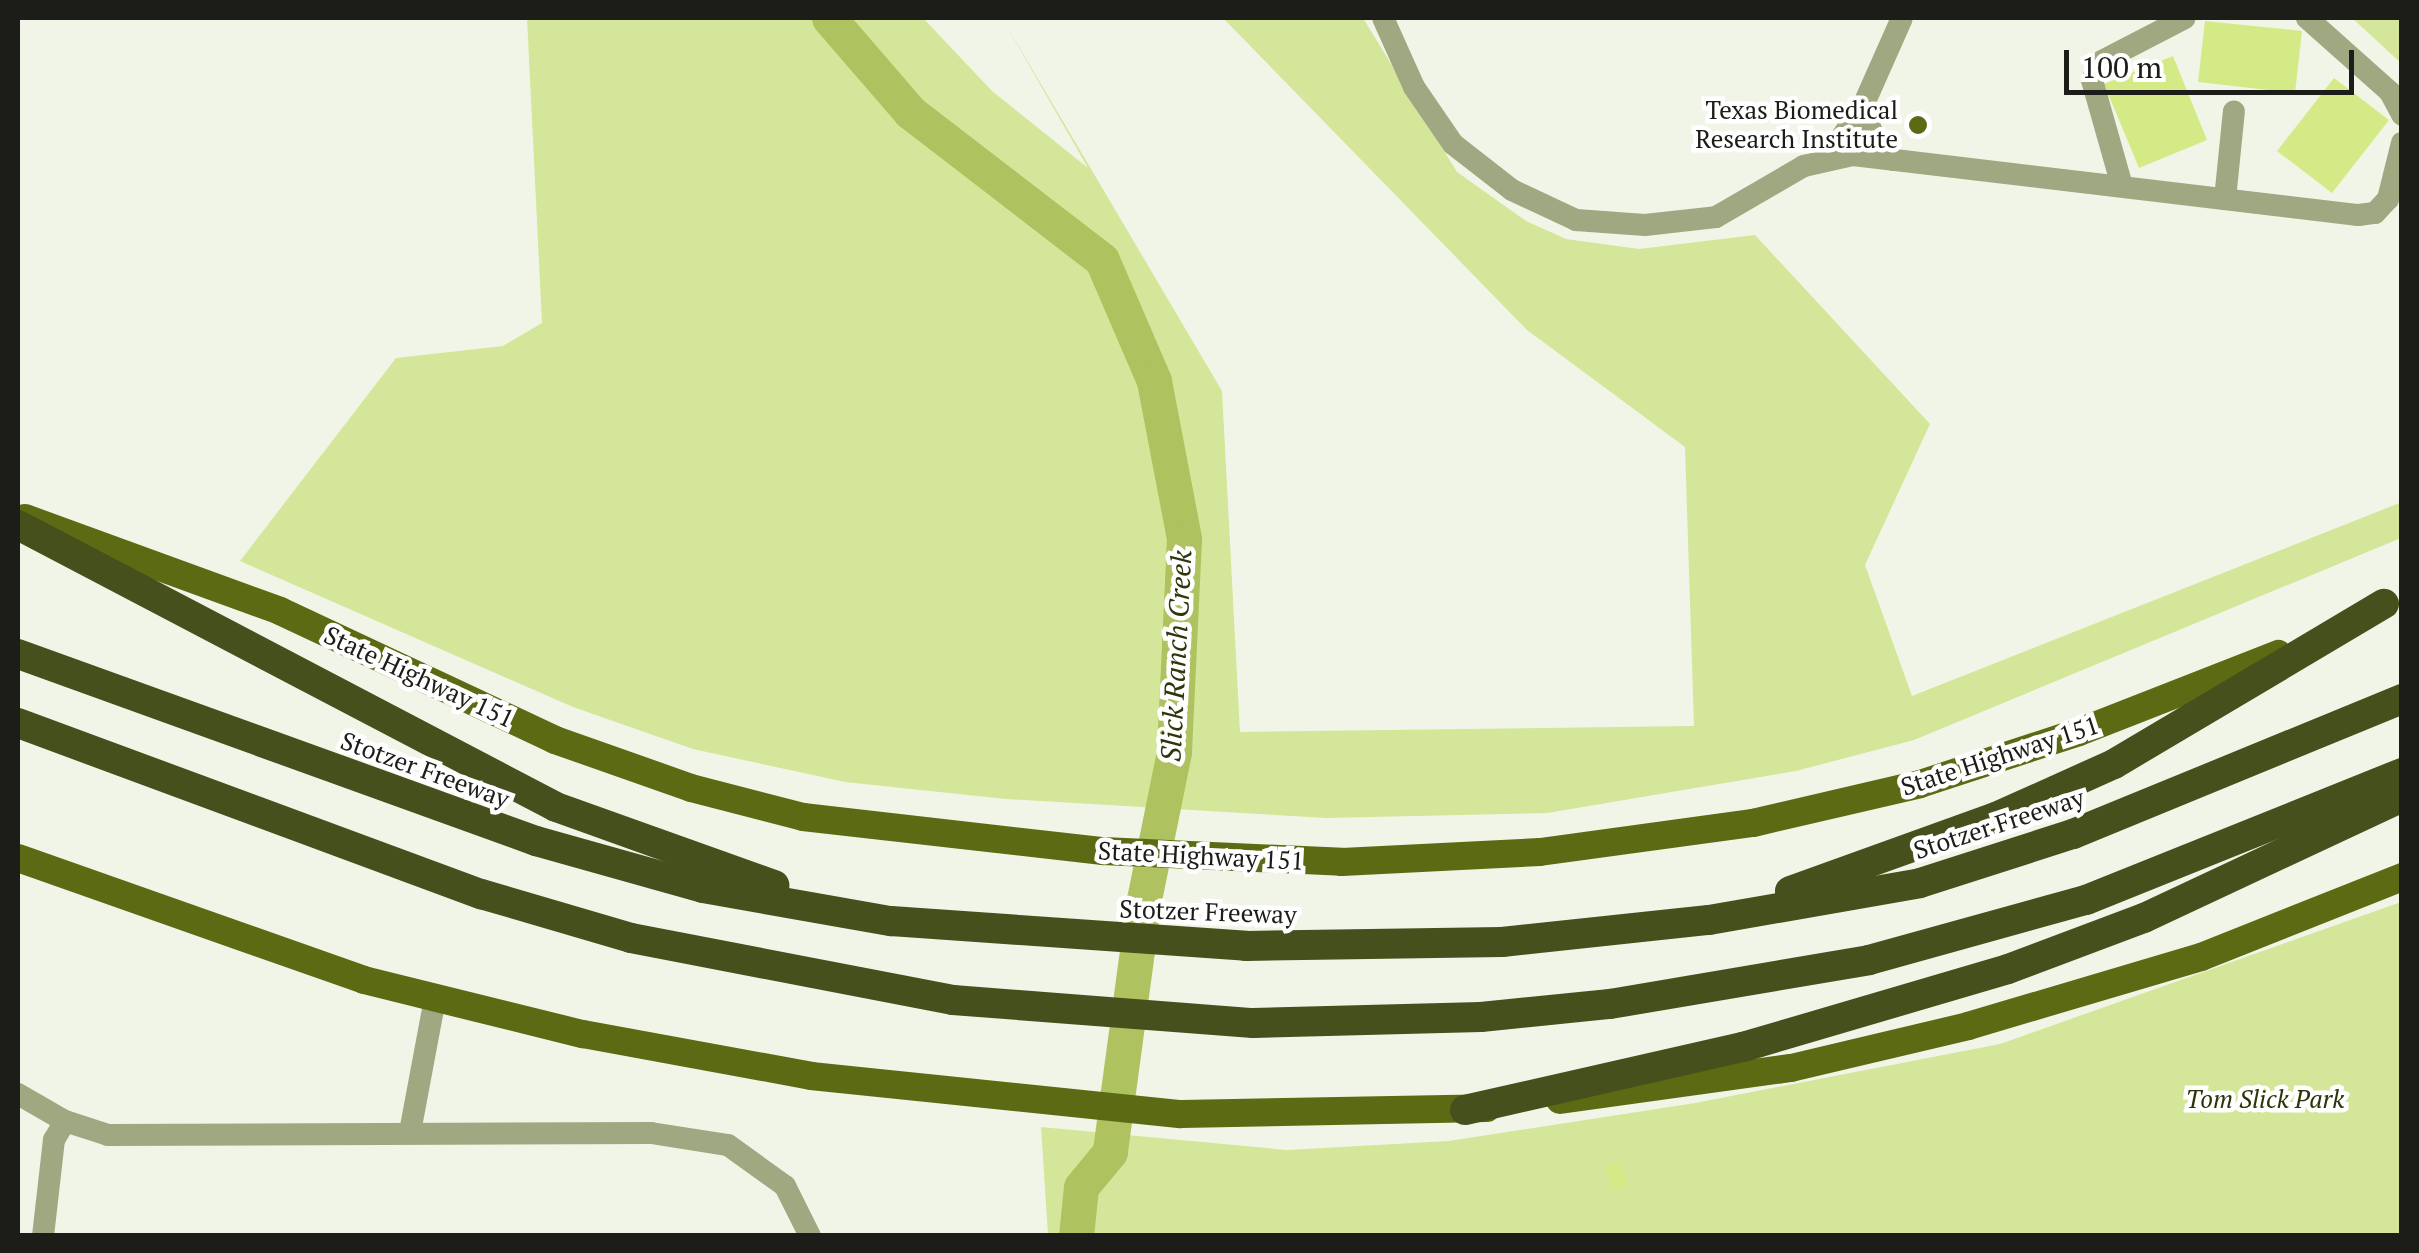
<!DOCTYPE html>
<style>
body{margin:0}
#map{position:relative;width:2419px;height:1253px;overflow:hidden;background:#f1f5e7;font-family:"PT Serif",serif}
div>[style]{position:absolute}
.green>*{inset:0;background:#d4e699}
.river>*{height:35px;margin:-17.5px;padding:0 17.5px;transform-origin:17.5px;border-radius:17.5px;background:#aec25f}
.building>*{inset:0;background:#d4ea86}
.minor>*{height:22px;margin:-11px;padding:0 11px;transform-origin:11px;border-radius:11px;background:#9fa880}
.major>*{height:28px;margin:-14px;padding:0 14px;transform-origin:14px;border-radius:14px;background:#5b6a13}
.highway>*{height:30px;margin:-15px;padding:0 15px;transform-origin:15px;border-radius:15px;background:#46501c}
.dots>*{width:28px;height:28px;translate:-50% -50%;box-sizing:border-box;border:5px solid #fff;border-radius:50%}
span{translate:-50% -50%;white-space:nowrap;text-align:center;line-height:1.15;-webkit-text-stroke:9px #fff;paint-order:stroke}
.poi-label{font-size:25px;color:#1c1d18}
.right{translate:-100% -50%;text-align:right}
.street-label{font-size:25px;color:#1c1d18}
.park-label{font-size:25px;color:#2c3409;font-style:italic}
.water-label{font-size:28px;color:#2f360c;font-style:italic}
.frame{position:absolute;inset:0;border:20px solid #1c1d18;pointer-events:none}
.scale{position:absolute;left:2064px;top:50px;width:290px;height:45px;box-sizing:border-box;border:5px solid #1c1d18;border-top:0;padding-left:12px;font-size:30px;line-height:35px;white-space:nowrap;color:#1c1d18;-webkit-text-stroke:8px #fff;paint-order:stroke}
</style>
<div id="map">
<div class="green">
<div style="clip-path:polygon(527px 18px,923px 18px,992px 91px,1088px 168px,1002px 18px,1222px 391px,1240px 732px,1694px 726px,1685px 447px,1527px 330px,1223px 18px,1363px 18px,1457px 172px,1526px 221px,1566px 239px,1639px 249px,1755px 235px,1930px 424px,1865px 565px,1912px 696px,2402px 502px,2401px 538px,1914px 740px,1796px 771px,1547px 813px,1327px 818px,1006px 799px,845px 782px,693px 749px,573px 707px,240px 561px,396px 358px,503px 346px,542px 323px)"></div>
<div style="clip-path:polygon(2352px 18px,2401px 18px,2401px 63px)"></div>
<div style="clip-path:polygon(2401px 902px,2401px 1235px,1048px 1235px,1041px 1127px,1287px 1150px,1449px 1141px,1695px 1103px,2000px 1044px)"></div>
</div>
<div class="river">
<div style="left:829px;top:18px;width:124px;rotate:49.2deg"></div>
<div style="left:910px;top:112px;width:242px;rotate:37.6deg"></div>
<div style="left:1102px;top:260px;width:132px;rotate:66.7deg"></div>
<div style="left:1154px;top:381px;width:161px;rotate:79.2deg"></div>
<div style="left:1184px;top:539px;width:213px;rotate:92.7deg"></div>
<div style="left:1174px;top:752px;width:150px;rotate:101.5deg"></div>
<div style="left:1144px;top:899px;width:255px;rotate:97.7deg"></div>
<div style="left:1110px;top:1152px;width:45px;rotate:129.6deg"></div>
<div style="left:1081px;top:1187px;width:49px;rotate:95.8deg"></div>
</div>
<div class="building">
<div style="clip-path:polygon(2205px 21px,2302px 31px,2295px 93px,2198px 82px)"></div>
<div style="clip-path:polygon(2173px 56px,2207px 140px,2139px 168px,2104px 84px)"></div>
<div style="clip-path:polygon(2334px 78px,2389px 120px,2332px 193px,2277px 151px)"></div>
<div style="clip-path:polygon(1619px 1161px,1629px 1185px,1615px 1191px,1604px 1168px)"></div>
</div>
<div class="minor">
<div style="left:1383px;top:18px;width:76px;rotate:65.8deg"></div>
<div style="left:1414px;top:87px;width:69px;rotate:55.6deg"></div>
<div style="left:1453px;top:144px;width:75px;rotate:37.9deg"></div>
<div style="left:1512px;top:190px;width:71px;rotate:25.1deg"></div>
<div style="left:1576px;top:220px;width:69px;rotate:4.1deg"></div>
<div style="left:1645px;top:225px;width:71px;rotate:-6.4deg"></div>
<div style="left:1716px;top:217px;width:102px;rotate:-30.1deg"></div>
<div style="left:1804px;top:166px;width:50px;rotate:-12.7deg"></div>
<div style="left:1853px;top:155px;width:509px;rotate:6.78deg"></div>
<div style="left:2358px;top:215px;width:17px;rotate:-7deg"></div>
<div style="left:2375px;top:213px;width:19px;rotate:-47deg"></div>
<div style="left:2388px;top:199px;width:58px;rotate:-76deg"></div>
<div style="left:2307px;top:18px;width:111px;rotate:41.7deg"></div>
<div style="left:2390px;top:92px;width:26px;rotate:62deg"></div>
<div style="left:1863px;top:106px;width:28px;rotate:71deg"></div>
<div style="left:1872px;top:132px;width:35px;rotate:53deg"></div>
<div style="left:1828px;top:157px;width:62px;rotate:-55.5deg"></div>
<div style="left:1863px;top:106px;width:96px;rotate:-66.1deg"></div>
<div style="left:2122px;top:186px;width:110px;rotate:-105.8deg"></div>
<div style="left:2092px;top:80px;width:21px;rotate:-62deg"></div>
<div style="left:2102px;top:61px;width:93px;rotate:-27.4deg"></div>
<div style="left:2225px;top:199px;width:88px;rotate:-84.2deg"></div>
<div style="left:18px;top:1094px;width:54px;rotate:29.9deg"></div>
<div style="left:410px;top:1132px;width:136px;rotate:-79.4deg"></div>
<div style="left:43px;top:1236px;width:97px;rotate:-83.5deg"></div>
<div style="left:54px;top:1140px;width:22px;rotate:-60deg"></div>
<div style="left:65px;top:1121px;width:45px;rotate:18deg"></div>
<div style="left:108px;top:1135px;width:543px;rotate:-0.21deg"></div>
<div style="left:651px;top:1133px;width:78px;rotate:8.9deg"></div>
<div style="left:728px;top:1145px;width:70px;rotate:35.7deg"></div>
<div style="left:785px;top:1186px;width:56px;rotate:63.4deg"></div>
</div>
<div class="major">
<div style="left:25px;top:518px;width:271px;rotate:20deg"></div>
<div style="left:280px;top:611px;width:304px;rotate:25.1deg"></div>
<div style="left:555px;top:740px;width:144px;rotate:19.4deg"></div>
<div style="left:691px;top:788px;width:116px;rotate:14.5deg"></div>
<div style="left:803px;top:817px;width:302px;rotate:6.5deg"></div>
<div style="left:1103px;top:851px;width:239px;rotate:2.6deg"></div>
<div style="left:1342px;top:862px;width:198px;rotate:-2.9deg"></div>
<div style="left:1540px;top:852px;width:215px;rotate:-7.8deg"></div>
<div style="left:1753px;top:823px;width:171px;rotate:-13.1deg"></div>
<div style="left:1920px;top:784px;width:167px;rotate:-18.1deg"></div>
<div style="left:2079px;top:732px;width:214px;rotate:-21.4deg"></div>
<div style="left:18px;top:858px;width:367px;rotate:19.4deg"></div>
<div style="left:364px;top:980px;width:226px;rotate:13.9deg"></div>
<div style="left:583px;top:1034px;width:232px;rotate:10.4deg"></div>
<div style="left:811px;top:1076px;width:372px;rotate:5.9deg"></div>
<div style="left:1181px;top:1114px;width:306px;rotate:-1.1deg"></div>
<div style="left:1560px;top:1100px;width:233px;rotate:-7.9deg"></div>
<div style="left:1791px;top:1068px;width:182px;rotate:-13.3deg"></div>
<div style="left:1968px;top:1026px;width:243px;rotate:-16.5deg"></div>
<div style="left:2201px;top:957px;width:216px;rotate:-21.7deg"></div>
</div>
<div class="highway">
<div style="left:18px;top:525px;width:607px;rotate:27.66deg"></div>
<div style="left:556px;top:807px;width:232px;rotate:19.7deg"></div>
<div style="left:18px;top:654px;width:551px;rotate:19.85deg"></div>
<div style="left:536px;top:841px;width:173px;rotate:15.7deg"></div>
<div style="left:703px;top:888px;width:191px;rotate:10deg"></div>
<div style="left:891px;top:921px;width:356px;rotate:4deg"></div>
<div style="left:1246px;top:946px;width:256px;rotate:-0.9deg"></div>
<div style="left:1502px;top:942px;width:208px;rotate:-6.1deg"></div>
<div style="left:1709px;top:920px;width:214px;rotate:-9.9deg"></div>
<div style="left:1920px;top:883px;width:161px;rotate:-17.8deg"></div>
<div style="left:2073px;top:834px;width:356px;rotate:-22.3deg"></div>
<div style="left:18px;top:723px;width:494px;rotate:20.3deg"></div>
<div style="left:481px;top:894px;width:156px;rotate:16.3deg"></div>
<div style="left:631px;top:938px;width:328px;rotate:10.9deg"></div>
<div style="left:953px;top:1000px;width:301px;rotate:4.4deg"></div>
<div style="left:1253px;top:1023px;width:228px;rotate:-1.5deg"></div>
<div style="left:1481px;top:1017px;width:130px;rotate:-5.8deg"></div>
<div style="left:1610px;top:1004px;width:263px;rotate:-9.6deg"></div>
<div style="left:1869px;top:960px;width:225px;rotate:-15.5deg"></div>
<div style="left:2086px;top:900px;width:341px;rotate:-21.9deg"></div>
<div style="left:1790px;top:891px;width:219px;rotate:-19.8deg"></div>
<div style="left:1996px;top:817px;width:129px;rotate:-24.2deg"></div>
<div style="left:2114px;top:764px;width:314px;rotate:-30.7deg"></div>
<div style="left:1465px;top:1110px;width:285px;rotate:-12.8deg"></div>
<div style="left:1743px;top:1047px;width:276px;rotate:-16.4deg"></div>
<div style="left:2008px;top:969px;width:145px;rotate:-20.6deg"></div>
<div style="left:2144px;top:918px;width:285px;rotate:-25.1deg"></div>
</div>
<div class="dots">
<div style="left:1918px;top:125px;background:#5b6a13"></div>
</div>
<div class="poi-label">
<span class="right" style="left:1898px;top:125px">Texas Biomedical<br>Research Institute</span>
</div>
<div class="street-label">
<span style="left:419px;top:677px;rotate:25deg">State Highway 151</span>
<span style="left:2000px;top:756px;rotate:-18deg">State Highway 151</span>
<span style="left:425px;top:770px;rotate:20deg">Stotzer Freeway</span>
<span style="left:1999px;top:824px;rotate:-18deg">Stotzer Freeway</span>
<span style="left:1201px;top:856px;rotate:3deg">State Highway 151</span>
<span style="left:1208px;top:912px;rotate:2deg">Stotzer Freeway</span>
</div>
<div class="park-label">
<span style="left:2265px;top:1099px">Tom Slick Park</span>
</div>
<div class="water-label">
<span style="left:1176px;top:656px;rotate:-87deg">Slick Ranch Creek</span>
</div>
<div class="frame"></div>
<div class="scale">100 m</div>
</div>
